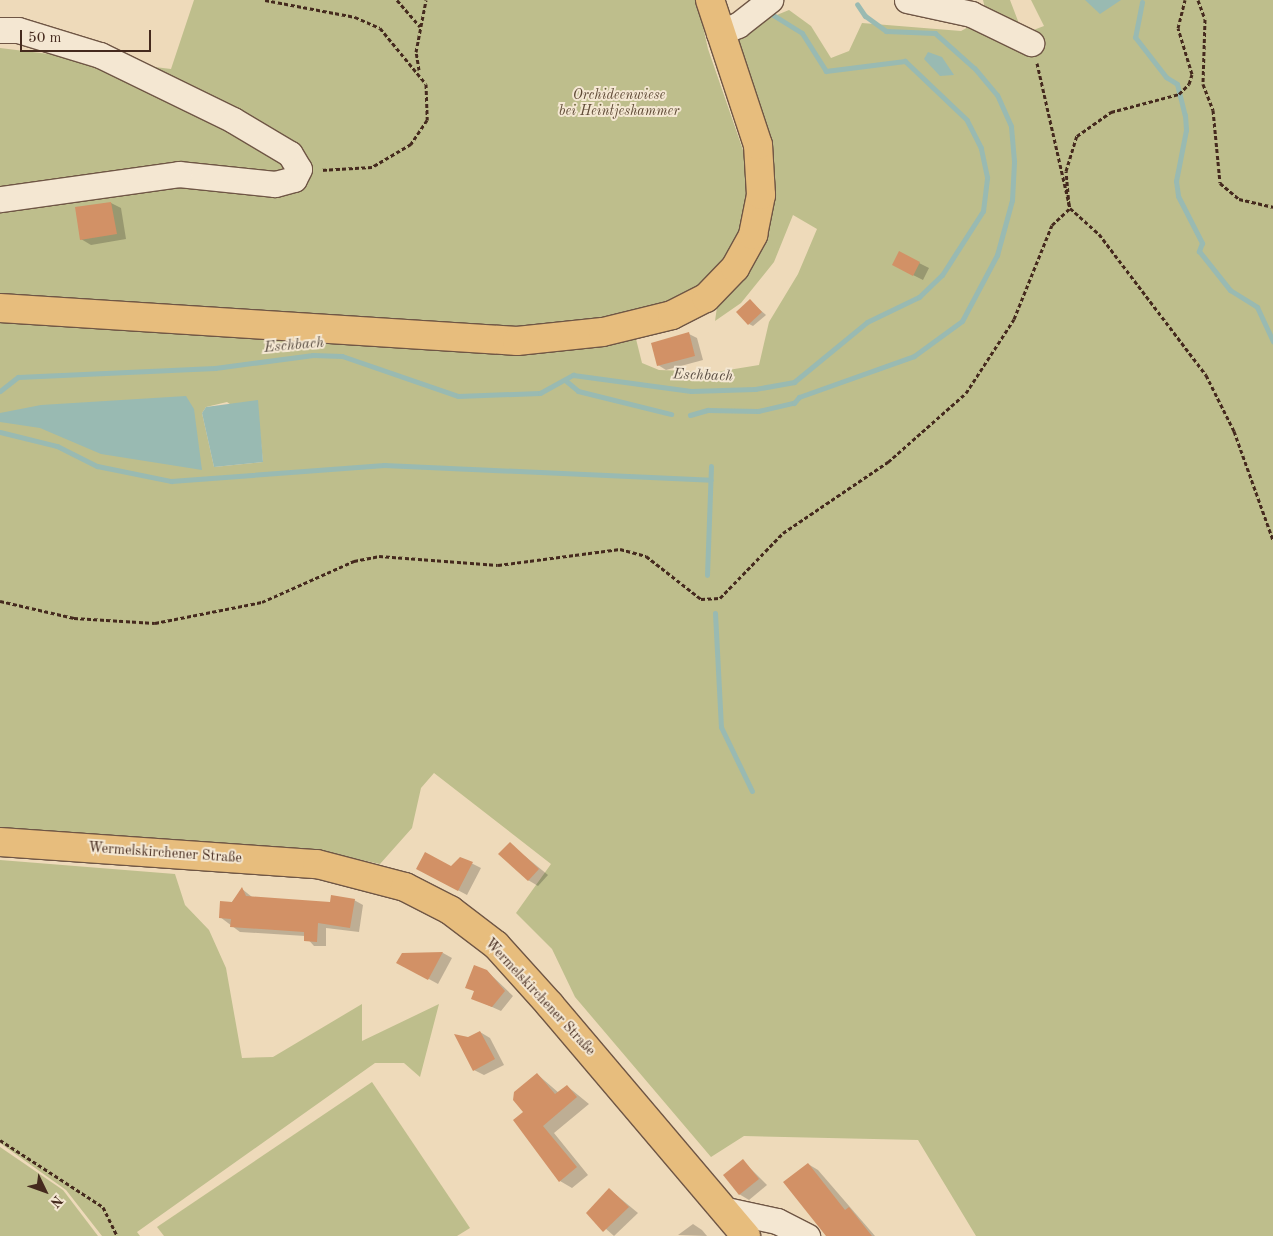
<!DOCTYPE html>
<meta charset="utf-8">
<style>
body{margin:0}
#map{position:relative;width:1273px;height:1236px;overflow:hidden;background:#eedaba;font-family:"Old Standard TT",serif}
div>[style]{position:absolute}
.green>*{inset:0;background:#bebe8c}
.water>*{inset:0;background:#99bab2}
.shadow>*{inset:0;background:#0003}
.stream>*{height:5px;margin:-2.5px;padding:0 2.5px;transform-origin:2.5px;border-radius:2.5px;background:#99bab2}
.building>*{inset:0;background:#d29166}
.path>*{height:3px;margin-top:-1.5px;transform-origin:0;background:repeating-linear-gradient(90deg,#452a1e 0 4px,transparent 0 6.5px)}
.roads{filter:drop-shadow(1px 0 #6f5645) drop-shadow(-1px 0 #6f5645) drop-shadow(0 1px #6f5645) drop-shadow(0 -1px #6f5645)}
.minor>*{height:25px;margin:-12.5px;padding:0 12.5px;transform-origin:12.5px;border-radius:12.5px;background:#f4e7d2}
.major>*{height:28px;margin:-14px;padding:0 14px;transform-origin:14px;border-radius:14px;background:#e7bd7d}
span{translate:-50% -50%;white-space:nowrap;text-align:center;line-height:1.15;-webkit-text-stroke:4px #f4e7d2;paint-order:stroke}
.park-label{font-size:14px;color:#5d4834;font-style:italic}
.street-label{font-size:14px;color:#452a1e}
.water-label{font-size:15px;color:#5a4e43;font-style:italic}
.north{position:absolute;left:20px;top:1166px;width:50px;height:50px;-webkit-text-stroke:4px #f4e7d2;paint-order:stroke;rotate:132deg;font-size:14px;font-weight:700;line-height:20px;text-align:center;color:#452a1e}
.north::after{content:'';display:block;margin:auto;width:18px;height:22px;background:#452a1e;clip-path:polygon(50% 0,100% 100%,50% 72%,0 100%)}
.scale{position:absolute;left:20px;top:30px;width:131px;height:22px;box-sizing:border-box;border:2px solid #452a1e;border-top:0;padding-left:6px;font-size:15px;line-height:18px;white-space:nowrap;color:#452a1e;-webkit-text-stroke:4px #f4e7d2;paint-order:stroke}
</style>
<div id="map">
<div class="green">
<div style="clip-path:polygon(194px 0,697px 0,708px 49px,752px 176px,749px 214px,735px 252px,715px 277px,670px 307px,564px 326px,440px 327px,0 299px,0 48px,171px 69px)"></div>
<div style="clip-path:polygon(evenodd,983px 0,1010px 0,1023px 34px,1044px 26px,1031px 0,1273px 0,1273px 1236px,976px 1236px,918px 1140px,744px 1136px,711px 1157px,575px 997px,552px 949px,516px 913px,551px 864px,434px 773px,421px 788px,412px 828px,380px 864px,321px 851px,0 831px,0 316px,635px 335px,642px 363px,659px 370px,716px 372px,759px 365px,769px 322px,798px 274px,817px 229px,793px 215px,774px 262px,741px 303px,715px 321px,717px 307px,740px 281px,772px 206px,774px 177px,768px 141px,730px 34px,789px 10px,811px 26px,831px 58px,849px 51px,862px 23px,961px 31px,987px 17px,983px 0,227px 402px,259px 424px,263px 462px,214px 467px,202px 413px,206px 407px,227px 402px)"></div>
<div style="clip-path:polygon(0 860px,175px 874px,185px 905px,209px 930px,226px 968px,242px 1058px,273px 1057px,362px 1004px,362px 1041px,439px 1004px,420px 1077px,404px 1063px,375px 1063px,137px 1232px,140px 1236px,102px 1236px,66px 1190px,0 1143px)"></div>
<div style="clip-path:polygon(372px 1082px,470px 1228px,457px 1236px,164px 1236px,157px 1227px)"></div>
<div style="clip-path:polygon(0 1147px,63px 1190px,98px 1236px,0 1236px)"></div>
</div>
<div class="water">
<div style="clip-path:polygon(1085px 0,1121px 0,1100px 14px)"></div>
<div style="clip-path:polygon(928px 52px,942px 57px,954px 75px,940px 76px,924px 59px)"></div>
<div style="clip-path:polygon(186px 396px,194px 409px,202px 470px,101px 454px,40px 428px,0 422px,0 413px,41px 405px)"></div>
<div style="clip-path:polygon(258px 400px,263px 462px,214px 467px,202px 413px,206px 407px)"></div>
</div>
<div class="shadow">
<div style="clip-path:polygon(111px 203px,121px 208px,126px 239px,91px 245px,81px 239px,76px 208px)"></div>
<div style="clip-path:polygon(919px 263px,929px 268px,923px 280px,903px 270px)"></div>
<div style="clip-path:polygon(750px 301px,766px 315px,753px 326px,749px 324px)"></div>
<div style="clip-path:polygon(689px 334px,697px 338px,703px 360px,666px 370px,658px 365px)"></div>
<div style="clip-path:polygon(510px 844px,548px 875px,538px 886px,528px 880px)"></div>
<div style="clip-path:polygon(461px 858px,481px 868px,467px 895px,427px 874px,451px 867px)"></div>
<div style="clip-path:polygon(242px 889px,252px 897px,331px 904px,354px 900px,363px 905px,359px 932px,326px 928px,326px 946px,314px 946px,305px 936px,240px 932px,220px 917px)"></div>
<div style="clip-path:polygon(443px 953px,452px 958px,438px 984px,407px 967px,403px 954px)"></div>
<div style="clip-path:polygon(487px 971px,513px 996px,501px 1011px,472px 998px,475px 991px,467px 987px)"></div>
<div style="clip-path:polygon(480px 1032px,490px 1038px,504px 1065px,484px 1075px,474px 1070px,468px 1038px)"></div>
<div style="clip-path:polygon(537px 1074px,559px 1093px,567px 1086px,589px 1104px,554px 1133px,588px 1175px,572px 1188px,560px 1181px,515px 1121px,525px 1112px)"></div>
<div style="clip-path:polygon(743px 1161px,767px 1185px,749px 1200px,739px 1194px)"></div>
<div style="clip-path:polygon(808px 1164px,818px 1170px,875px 1236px,834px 1236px)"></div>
<div style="clip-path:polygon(609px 1189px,638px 1213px,614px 1236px,588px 1213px)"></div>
<div style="clip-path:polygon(693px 1224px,702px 1230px,707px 1236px,678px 1235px)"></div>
</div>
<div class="stream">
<div style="left:1142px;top:2px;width:36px;rotate:101deg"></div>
<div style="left:1135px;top:37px;width:51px;rotate:52.2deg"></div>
<div style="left:1166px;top:77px;width:13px;rotate:32deg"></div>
<div style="left:1177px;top:84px;width:32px;rotate:76deg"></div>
<div style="left:1185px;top:115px;width:15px;rotate:86deg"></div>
<div style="left:1186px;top:130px;width:52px;rotate:101.1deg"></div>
<div style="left:1176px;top:181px;width:15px;rotate:82deg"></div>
<div style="left:1178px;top:196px;width:53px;rotate:62.9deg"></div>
<div style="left:1202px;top:243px;width:9px;rotate:111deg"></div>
<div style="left:1199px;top:251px;width:50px;rotate:51.5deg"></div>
<div style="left:1230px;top:290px;width:32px;rotate:32deg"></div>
<div style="left:1257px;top:307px;width:38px;rotate:65deg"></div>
<div style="left:565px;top:380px;width:17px;rotate:40deg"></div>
<div style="left:578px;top:391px;width:96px;rotate:13.9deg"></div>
<div style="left:0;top:391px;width:23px;rotate:-38deg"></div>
<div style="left:18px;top:377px;width:197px;rotate:-2.6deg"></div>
<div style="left:215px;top:368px;width:99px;rotate:-7.6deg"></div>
<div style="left:313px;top:355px;width:29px;rotate:2deg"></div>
<div style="left:342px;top:356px;width:123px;rotate:19deg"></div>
<div style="left:458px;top:396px;width:82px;rotate:-2.1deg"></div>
<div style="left:540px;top:393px;width:38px;rotate:-29deg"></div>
<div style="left:573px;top:375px;width:119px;rotate:7.7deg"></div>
<div style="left:691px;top:391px;width:64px;rotate:-1.8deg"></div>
<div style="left:755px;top:389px;width:40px;rotate:-10deg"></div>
<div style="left:794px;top:382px;width:94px;rotate:-39.4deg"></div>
<div style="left:867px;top:322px;width:58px;rotate:-25.7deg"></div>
<div style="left:919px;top:297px;width:32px;rotate:-44deg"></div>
<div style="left:942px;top:275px;width:76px;rotate:-57.4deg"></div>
<div style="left:983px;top:211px;width:34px;rotate:-83deg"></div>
<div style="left:987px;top:177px;width:30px;rotate:-102deg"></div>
<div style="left:981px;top:148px;width:31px;rotate:-117deg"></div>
<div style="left:967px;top:120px;width:86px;rotate:-136.4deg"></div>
<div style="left:905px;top:61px;width:80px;rotate:172.8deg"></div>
<div style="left:826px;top:71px;width:45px;rotate:-122.3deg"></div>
<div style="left:802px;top:33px;width:40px;rotate:-148deg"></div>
<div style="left:690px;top:415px;width:19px;rotate:-16deg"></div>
<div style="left:708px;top:410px;width:50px;rotate:1.1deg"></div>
<div style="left:758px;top:411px;width:37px;rotate:-13deg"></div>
<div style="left:794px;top:403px;width:8px;rotate:-50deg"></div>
<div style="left:799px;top:397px;width:122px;rotate:-19.6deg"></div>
<div style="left:914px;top:356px;width:59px;rotate:-36.1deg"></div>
<div style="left:962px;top:321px;width:75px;rotate:-62.1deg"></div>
<div style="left:997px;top:255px;width:57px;rotate:-74.7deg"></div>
<div style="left:1012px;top:200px;width:39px;rotate:-87deg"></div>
<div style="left:1014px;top:161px;width:35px;rotate:-95deg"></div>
<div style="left:1011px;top:126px;width:34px;rotate:-114deg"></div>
<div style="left:997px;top:95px;width:35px;rotate:-130deg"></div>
<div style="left:974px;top:68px;width:52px;rotate:-138.1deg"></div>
<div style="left:935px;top:33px;width:49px;rotate:-177.7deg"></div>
<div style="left:886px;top:31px;width:26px;rotate:-144deg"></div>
<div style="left:865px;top:16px;width:14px;rotate:-124deg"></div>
<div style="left:0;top:432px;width:59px;rotate:13.8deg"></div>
<div style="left:57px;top:446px;width:45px;rotate:26.6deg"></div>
<div style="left:97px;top:466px;width:76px;rotate:11.5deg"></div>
<div style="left:171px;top:481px;width:214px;rotate:-4.3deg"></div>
<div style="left:384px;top:465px;width:327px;rotate:2.6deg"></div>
<div style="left:707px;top:575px;width:109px;rotate:-87.9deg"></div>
<div style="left:715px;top:613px;width:114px;rotate:87deg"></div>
<div style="left:721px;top:727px;width:71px;rotate:64.2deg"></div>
</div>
<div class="building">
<div style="clip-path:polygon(111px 202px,117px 234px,80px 240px,75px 207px)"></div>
<div style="clip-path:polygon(899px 251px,920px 262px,913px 276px,892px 265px)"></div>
<div style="clip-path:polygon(750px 299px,762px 312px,748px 325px,736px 312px)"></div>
<div style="clip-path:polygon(689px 332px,695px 356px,657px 366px,651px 343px)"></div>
<div style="clip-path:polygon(510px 842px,539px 869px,528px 881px,498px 854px)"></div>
<div style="clip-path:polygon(425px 852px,451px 866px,460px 857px,473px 862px,458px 891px,416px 869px)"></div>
<div style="clip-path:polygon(242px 887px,246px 896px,330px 902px,331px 895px,355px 899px,350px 928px,318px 923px,317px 942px,304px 941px,304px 932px,230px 927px,231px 919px,219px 918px,220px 901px,232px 902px)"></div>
<div style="clip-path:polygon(443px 952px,428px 980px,396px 963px,402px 953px)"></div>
<div style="clip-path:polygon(474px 965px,487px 970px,505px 991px,492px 1007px,471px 999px,474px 991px,465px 988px)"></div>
<div style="clip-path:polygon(480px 1031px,495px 1059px,473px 1071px,454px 1034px,468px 1037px)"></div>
<div style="clip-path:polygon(537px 1073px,555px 1094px,567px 1085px,577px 1097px,543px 1126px,577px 1167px,559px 1182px,513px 1120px,523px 1112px,513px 1100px,514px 1092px)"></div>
<div style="clip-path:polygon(743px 1159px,759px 1179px,739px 1195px,723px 1175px)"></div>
<div style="clip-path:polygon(808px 1163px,845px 1210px,849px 1207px,872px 1236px,826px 1236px,783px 1182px)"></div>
<div style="clip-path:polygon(609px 1188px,629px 1207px,603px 1232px,586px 1213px)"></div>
</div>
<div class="path">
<div style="left:265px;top:0;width:92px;rotate:10.7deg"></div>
<div style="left:355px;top:17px;width:27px;rotate:24deg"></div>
<div style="left:380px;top:28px;width:72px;rotate:50.6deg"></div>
<div style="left:426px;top:84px;width:36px;rotate:88deg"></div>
<div style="left:427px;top:120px;width:29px;rotate:124deg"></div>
<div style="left:411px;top:144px;width:45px;rotate:149.5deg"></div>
<div style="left:372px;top:167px;width:52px;rotate:176.7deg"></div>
<div style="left:397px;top:0;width:35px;rotate:49deg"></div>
<div style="left:1198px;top:0;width:20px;rotate:70deg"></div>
<div style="left:1205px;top:19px;width:65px;rotate:91.8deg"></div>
<div style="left:1203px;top:84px;width:28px;rotate:69deg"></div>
<div style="left:1213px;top:110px;width:73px;rotate:84.5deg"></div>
<div style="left:1220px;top:183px;width:25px;rotate:40deg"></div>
<div style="left:1239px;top:199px;width:35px;rotate:13deg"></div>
<div style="left:1037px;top:63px;width:149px;rotate:77.2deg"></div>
<div style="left:1070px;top:208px;width:39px;rotate:42deg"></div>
<div style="left:1099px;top:234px;width:177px;rotate:52.8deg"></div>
<div style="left:1206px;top:375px;width:63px;rotate:63.4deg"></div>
<div style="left:1234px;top:431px;width:116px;rotate:70.3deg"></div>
<div style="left:419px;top:70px;width:18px;rotate:-99deg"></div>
<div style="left:416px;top:52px;width:53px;rotate:-79.1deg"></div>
<div style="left:1069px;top:205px;width:34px;rotate:-95deg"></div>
<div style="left:1066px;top:171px;width:37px;rotate:-73deg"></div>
<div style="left:1077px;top:136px;width:42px;rotate:-35.2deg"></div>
<div style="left:1111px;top:112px;width:70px;rotate:-14.8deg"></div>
<div style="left:1179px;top:94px;width:14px;rotate:-45deg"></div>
<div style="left:1189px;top:84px;width:10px;rotate:-73deg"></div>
<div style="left:1192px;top:74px;width:48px;rotate:-106.9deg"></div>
<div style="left:1178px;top:28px;width:29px;rotate:-76deg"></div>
<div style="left:0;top:601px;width:76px;rotate:12.9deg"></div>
<div style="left:74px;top:618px;width:81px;rotate:3.5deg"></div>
<div style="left:155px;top:623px;width:109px;rotate:-11.1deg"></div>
<div style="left:262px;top:602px;width:101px;rotate:-24deg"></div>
<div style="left:354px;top:561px;width:25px;rotate:-11deg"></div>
<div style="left:379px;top:556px;width:119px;rotate:4.3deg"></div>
<div style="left:498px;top:565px;width:123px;rotate:-7.5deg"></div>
<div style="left:620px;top:549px;width:27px;rotate:15deg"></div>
<div style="left:646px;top:556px;width:70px;rotate:38deg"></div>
<div style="left:701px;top:599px;width:19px;rotate:-3deg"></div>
<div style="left:720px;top:598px;width:91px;rotate:-45.9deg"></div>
<div style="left:783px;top:533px;width:127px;rotate:-34.1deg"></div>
<div style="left:888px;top:462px;width:104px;rotate:-41.5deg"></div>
<div style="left:966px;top:393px;width:88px;rotate:-57deg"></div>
<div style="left:1014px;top:319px;width:101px;rotate:-68deg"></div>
<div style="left:1052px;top:225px;width:25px;rotate:-43deg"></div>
<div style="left:0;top:1140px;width:123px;rotate:33deg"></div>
<div style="left:103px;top:1207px;width:32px;rotate:64deg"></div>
</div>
<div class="roads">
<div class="minor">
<div style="left:907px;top:0;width:66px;rotate:12.3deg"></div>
<div style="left:971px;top:14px;width:67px;rotate:25.8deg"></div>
<div style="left:0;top:30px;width:18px"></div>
<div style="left:18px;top:30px;width:86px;rotate:17deg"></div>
<div style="left:100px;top:55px;width:148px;rotate:26deg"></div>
<div style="left:233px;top:120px;width:66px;rotate:30.8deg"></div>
<div style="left:290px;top:154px;width:17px;rotate:59deg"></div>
<div style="left:299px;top:169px;width:11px;rotate:117deg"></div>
<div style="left:294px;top:179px;width:20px;rotate:165deg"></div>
<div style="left:275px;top:184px;width:97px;rotate:-174.1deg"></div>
<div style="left:179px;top:174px;width:181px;rotate:172deg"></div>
<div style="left:719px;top:33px;width:21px;rotate:-23deg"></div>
<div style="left:738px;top:25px;width:41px;rotate:-38deg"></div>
<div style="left:726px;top:1210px;width:52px;rotate:12.2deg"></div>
<div style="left:777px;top:1221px;width:34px;rotate:27deg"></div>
</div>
<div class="major">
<div style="left:0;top:308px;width:518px;rotate:3.65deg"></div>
<div style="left:517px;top:341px;width:86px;rotate:-6deg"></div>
<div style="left:603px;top:332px;width:71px;rotate:-13.8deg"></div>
<div style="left:672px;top:315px;width:38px;rotate:-27deg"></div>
<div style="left:706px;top:298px;width:42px;rotate:-46deg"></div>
<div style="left:735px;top:268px;width:38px;rotate:-61deg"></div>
<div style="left:753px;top:235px;width:41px;rotate:-78.7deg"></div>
<div style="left:761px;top:195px;width:50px;rotate:-93.4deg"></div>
<div style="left:758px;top:145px;width:153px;rotate:-108.3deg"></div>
<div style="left:0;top:842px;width:318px;rotate:4deg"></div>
<div style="left:317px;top:864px;width:91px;rotate:14.6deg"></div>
<div style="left:405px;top:887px;width:51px;rotate:27.1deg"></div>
<div style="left:450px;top:910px;width:58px;rotate:37.3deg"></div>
<div style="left:496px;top:945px;width:81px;rotate:48deg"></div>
<div style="left:550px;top:1005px;width:303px;rotate:49.7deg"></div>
</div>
</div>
<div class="park-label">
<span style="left:619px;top:103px">Orchideenwiese<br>bei Heintjeshammer</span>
</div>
<div class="street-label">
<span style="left:165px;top:853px;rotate:4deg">Wermelskirchener Straße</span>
<span style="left:540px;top:997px;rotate:47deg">Wermelskirchener Straße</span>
</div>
<div class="water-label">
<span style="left:294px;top:346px;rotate:-5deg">Eschbach</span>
<span style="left:703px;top:376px;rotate:2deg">Eschbach</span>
</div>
<div class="north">N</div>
<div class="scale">50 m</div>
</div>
